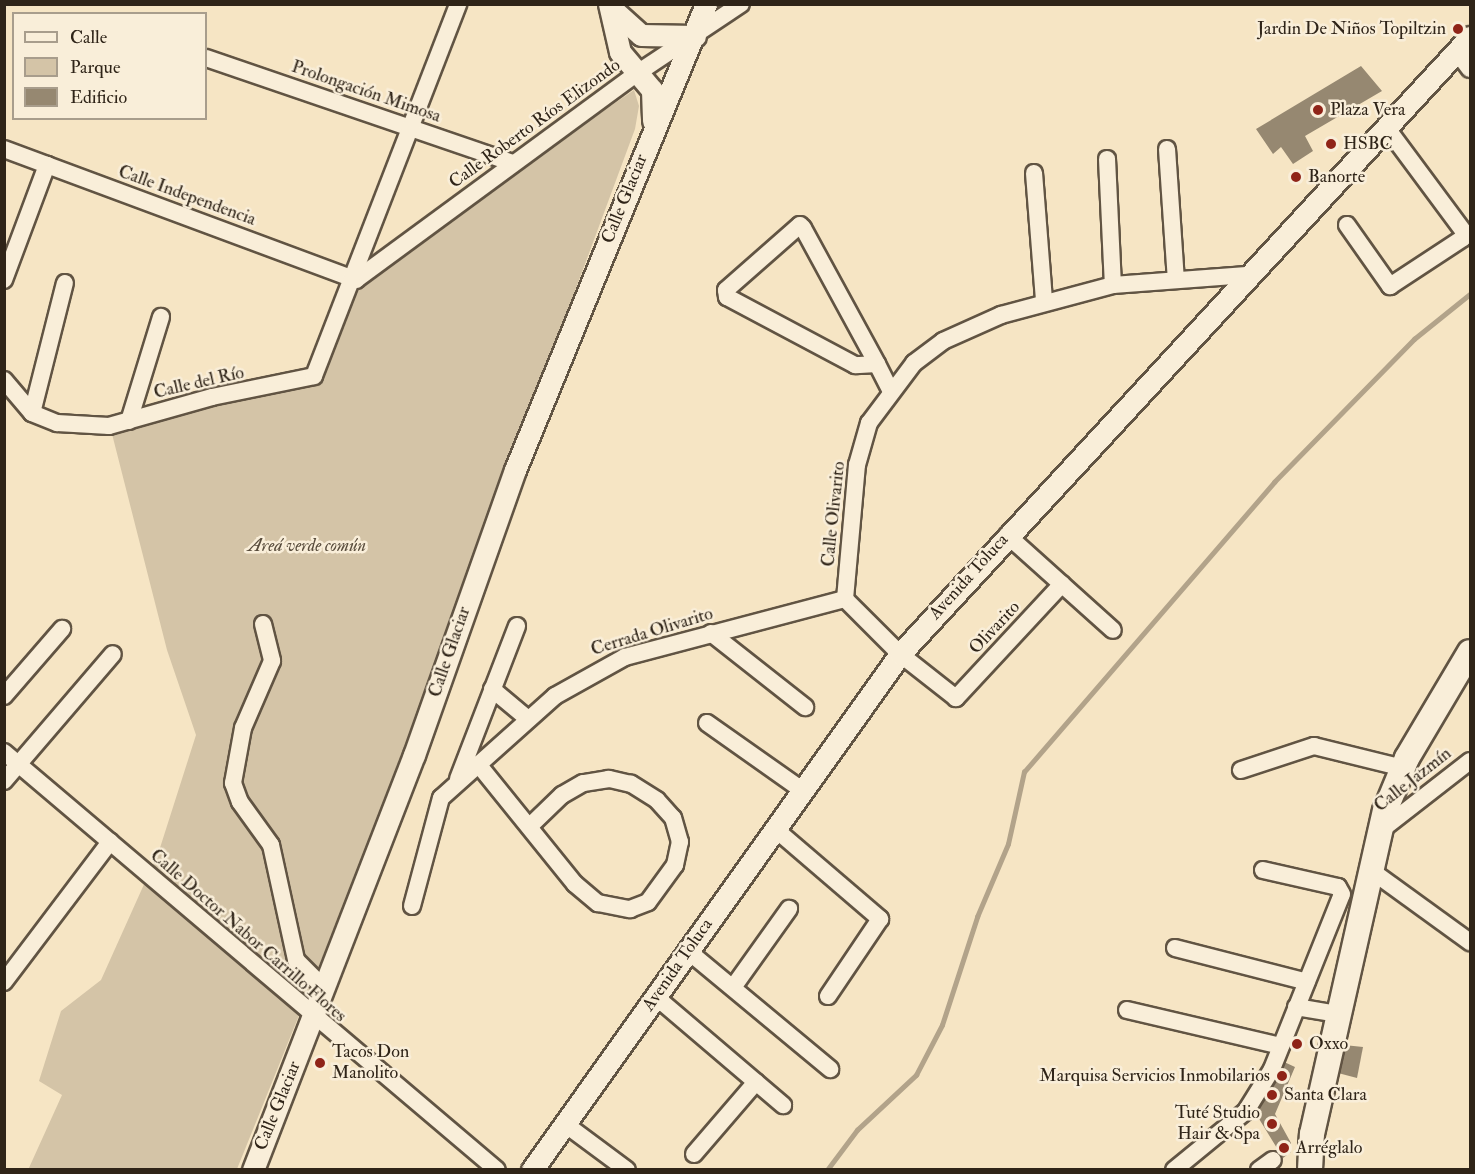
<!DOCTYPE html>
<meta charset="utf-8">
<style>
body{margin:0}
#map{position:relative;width:1475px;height:1174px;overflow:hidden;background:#f6e5c4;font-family:"IM FELL Double Pica",serif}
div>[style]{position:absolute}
.green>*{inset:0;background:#d4c4a7}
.stream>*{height:4.5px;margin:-2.25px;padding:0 2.25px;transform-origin:2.25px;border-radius:2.25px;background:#b2a38a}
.building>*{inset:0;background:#968871}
.roads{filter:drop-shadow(2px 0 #615443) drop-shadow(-2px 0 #615443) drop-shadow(0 2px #615443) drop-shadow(0 -2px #615443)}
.minor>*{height:16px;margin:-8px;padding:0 8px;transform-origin:8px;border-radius:8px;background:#f9eed9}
.tertiary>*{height:21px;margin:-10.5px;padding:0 10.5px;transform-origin:10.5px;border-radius:10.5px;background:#f9eed9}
.secondary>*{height:24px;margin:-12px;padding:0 12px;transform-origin:12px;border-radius:12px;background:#f9eed9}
.dots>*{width:16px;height:16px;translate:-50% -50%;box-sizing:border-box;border:3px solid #f9eed9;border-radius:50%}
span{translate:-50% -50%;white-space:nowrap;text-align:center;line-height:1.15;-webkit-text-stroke:5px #f9eed9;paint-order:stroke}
.poi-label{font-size:18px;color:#2f2418}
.right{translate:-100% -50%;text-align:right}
.left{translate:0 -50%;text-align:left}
.street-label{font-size:18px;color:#2f2418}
.park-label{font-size:18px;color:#584c3c;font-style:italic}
.frame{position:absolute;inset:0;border:6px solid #2f2418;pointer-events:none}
.legend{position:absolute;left:12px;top:12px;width:195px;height:108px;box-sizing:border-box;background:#f9eed9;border:2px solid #a89d8c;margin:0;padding:8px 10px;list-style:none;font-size:18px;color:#2f2418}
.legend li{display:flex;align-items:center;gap:12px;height:30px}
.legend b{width:30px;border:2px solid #a89d8c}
</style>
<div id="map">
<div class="green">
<div style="clip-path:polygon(634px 90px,639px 106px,635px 129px,394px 780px,237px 1169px,28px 1170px,62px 1095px,39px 1081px,61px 1011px,101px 980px,159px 851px,196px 735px,167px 650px,111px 430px,314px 376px,356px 280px)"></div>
</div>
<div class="stream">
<div style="left:827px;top:1170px;width:50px;rotate:-53.1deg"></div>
<div style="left:857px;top:1130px;width:81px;rotate:-43deg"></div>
<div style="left:916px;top:1075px;width:56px;rotate:-62.5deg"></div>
<div style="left:942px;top:1025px;width:114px;rotate:-72deg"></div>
<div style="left:977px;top:917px;width:79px;rotate:-67deg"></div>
<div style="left:1008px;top:844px;width:74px;rotate:-77.5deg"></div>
<div style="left:1024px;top:772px;width:383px;rotate:-49.2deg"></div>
<div style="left:1274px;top:482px;width:200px;rotate:-45.6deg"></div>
<div style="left:1414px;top:339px;width:72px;rotate:-38.8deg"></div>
</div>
<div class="building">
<div style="clip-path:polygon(1361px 66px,1382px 91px,1305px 136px,1313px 151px,1293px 164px,1281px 147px,1273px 154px,1256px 129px)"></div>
<div style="clip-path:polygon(1344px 1045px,1363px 1047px,1357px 1078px,1338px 1073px)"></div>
<div style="clip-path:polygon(1282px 1061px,1295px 1067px,1275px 1114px,1291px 1143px,1291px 1152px,1283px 1158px,1253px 1109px)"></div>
</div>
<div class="roads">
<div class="minor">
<div style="left:1457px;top:52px;width:21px;rotate:53deg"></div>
<div style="left:206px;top:58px;width:324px;rotate:18.9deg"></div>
<div style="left:4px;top:149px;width:376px;rotate:20.4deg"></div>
<div style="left:1167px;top:149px;width:131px;rotate:86.1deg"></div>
<div style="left:1107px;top:159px;width:126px;rotate:87.3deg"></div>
<div style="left:1034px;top:173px;width:127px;rotate:85.5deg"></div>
<div style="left:1347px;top:225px;width:75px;rotate:54.8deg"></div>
<div style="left:1390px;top:286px;width:87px;rotate:-33.3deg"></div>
<div style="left:1463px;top:238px;width:6px;rotate:-81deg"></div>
<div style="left:1464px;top:232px;width:131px;rotate:-126.6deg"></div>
<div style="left:357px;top:279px;width:346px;rotate:-36.3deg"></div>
<div style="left:636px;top:74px;width:126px;rotate:-33.7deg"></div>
<div style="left:4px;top:280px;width:123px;rotate:-69.5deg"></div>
<div style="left:877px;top:364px;width:22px;rotate:177deg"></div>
<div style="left:855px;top:365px;width:145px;rotate:-152deg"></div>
<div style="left:727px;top:297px;width:7px;rotate:-98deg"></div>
<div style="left:726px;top:290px;width:98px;rotate:-41.3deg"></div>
<div style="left:800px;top:225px;width:4px;rotate:45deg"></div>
<div style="left:803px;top:228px;width:155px;rotate:61.4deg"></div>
<div style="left:877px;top:364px;width:29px;rotate:63deg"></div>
<div style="left:4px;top:380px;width:43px;rotate:49.7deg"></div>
<div style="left:32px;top:413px;width:27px;rotate:22deg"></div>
<div style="left:57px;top:423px;width:52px;rotate:3.3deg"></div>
<div style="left:109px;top:426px;width:107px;rotate:-15.7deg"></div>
<div style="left:212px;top:397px;width:104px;rotate:-11.6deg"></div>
<div style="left:314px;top:376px;width:399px;rotate:-68.8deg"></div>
<div style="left:32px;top:413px;width:134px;rotate:-75.8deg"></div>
<div style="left:129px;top:421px;width:109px;rotate:-72.9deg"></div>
<div style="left:1007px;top:535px;width:142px;rotate:41.9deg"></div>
<div style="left:1062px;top:584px;width:156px;rotate:132.9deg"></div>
<div style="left:956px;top:698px;width:71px;rotate:-141.8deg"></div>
<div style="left:900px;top:654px;width:78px;rotate:-135deg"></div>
<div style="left:845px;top:599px;width:135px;rotate:-84.9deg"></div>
<div style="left:857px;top:465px;width:44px;rotate:-74.1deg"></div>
<div style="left:869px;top:423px;width:75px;rotate:-53.1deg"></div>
<div style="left:914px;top:363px;width:36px;rotate:-37deg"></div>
<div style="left:943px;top:341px;width:64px;rotate:-24.1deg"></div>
<div style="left:1001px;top:315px;width:116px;rotate:-15deg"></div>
<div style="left:1113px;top:285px;width:134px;rotate:-4.3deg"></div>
<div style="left:263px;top:624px;width:38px;rotate:76deg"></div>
<div style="left:272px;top:661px;width:73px;rotate:113.4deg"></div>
<div style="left:243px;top:728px;width:56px;rotate:100.3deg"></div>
<div style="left:233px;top:783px;width:20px;rotate:70deg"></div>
<div style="left:240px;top:802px;width:53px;rotate:54.2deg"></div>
<div style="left:271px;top:845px;width:118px;rotate:77.7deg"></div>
<div style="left:296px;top:960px;width:41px;rotate:45deg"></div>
<div style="left:711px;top:633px;width:120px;rotate:38.2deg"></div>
<div style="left:492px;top:689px;width:47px;rotate:39.8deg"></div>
<div style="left:4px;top:696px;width:89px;rotate:-49.1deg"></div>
<div style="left:707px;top:723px;width:116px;rotate:35.2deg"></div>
<div style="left:4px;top:752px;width:646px;rotate:40.29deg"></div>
<div style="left:478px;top:764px;width:154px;rotate:51.1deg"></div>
<div style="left:575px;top:884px;width:30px;rotate:40deg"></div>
<div style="left:598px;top:903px;width:33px;rotate:11deg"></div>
<div style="left:630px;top:909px;width:19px;rotate:-21deg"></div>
<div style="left:648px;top:902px;width:46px;rotate:-53.9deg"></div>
<div style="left:675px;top:865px;width:24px;rotate:-78deg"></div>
<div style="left:680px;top:842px;width:25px;rotate:-106deg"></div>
<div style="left:673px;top:818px;width:24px;rotate:-132deg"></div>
<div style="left:657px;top:800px;width:31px;rotate:-148deg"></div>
<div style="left:631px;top:784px;width:23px;rotate:-167deg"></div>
<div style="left:609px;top:779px;width:26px;rotate:171deg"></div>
<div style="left:583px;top:783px;width:24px;rotate:150deg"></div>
<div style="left:562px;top:795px;width:45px;rotate:135.9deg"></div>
<div style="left:1241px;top:770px;width:77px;rotate:-18.2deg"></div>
<div style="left:1314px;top:746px;width:92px;rotate:13.9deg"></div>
<div style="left:458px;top:779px;width:164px;rotate:-68.9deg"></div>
<div style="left:4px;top:781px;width:167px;rotate:-49.4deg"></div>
<div style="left:774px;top:828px;width:140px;rotate:40.6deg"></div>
<div style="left:880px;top:919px;width:93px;rotate:124deg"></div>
<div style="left:1380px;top:831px;width:114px;rotate:-37.9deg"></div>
<div style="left:1369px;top:869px;width:125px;rotate:35.9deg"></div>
<div style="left:412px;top:906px;width:112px;rotate:-75deg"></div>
<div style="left:441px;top:798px;width:153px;rotate:-41.8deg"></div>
<div style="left:555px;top:696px;width:80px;rotate:-29.1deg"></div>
<div style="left:625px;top:657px;width:228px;rotate:-14.8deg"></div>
<div style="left:1175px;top:948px;width:136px;rotate:14.4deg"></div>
<div style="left:688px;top:951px;width:185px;rotate:39.7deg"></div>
<div style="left:4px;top:982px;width:176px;rotate:-52.9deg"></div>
<div style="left:734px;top:986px;width:95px;rotate:-54.5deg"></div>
<div style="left:656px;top:997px;width:167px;rotate:40.4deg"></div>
<div style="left:1296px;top:1007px;width:43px;rotate:9.5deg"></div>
<div style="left:1127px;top:1010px;width:158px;rotate:13.2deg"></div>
<div style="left:565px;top:1124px;width:77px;rotate:36.6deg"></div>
<div style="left:694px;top:1154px;width:95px;rotate:-49.3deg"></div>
<div style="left:1174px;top:1170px;width:93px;rotate:-39.3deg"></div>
<div style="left:1246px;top:1111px;width:49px;rotate:-58.2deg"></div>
<div style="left:1272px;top:1069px;width:188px;rotate:-68.2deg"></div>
<div style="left:1342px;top:894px;width:8px;rotate:-120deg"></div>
<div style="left:1338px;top:887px;width:77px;rotate:-167.2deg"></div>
<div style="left:1259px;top:1170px;width:17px;rotate:-36deg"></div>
</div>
<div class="tertiary">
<div style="left:609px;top:4px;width:49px;rotate:77.1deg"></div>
<div style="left:620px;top:52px;width:50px;rotate:49.9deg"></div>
<div style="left:652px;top:90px;width:31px;rotate:88deg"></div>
<div style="left:611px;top:8px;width:40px;rotate:42deg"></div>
<div style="left:641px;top:35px;width:54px;rotate:1.1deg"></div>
<div style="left:253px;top:1170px;width:445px;rotate:-68.8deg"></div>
<div style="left:414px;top:755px;width:302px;rotate:-70.5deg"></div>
<div style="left:515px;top:470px;width:504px;rotate:-67.71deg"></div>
<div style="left:532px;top:1170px;width:634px;rotate:-54.5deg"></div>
<div style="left:900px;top:654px;width:840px;rotate:-47.27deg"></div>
</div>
<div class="secondary">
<div style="left:1310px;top:1170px;width:36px;rotate:-87deg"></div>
<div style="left:1312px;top:1134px;width:331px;rotate:-77.3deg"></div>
<div style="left:1385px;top:811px;width:57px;rotate:-67.5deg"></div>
<div style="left:1407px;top:758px;width:123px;rotate:-59.3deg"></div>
</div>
</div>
<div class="dots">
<div style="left:1458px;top:29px;background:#8f2418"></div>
<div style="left:1318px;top:110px;background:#8f2418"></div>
<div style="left:1331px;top:144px;background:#8f2418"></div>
<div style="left:1296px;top:177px;background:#8f2418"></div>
<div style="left:1297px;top:1044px;background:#8f2418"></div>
<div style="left:320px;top:1063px;background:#8f2418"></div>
<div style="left:1282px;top:1076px;background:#8f2418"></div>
<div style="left:1272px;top:1095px;background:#8f2418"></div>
<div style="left:1272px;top:1124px;background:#8f2418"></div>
<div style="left:1284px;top:1148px;background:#8f2418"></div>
</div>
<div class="poi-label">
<span class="right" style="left:1446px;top:29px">Jardin De Niños Topiltzin</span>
<span class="left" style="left:1330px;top:110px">Plaza Vera</span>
<span class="left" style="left:1343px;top:144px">HSBC</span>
<span class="left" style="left:1308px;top:177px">Banorte</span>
<span class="left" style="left:1309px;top:1044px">Oxxo</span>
<span class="left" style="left:332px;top:1063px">Tacos Don<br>Manolito</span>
<span class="right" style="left:1270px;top:1076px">Marquisa Servicios Inmobilarios</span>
<span class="left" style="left:1284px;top:1095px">Santa Clara</span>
<span class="right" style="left:1260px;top:1124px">Tuté Studio<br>Hair &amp; Spa</span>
<span class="left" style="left:1296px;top:1148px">Arréglalo</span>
</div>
<div class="street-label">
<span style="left:366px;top:92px;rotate:19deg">Prolongación Mimosa</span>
<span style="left:535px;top:124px;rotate:-36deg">Calle Roberto Ríos Elizondo</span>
<span style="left:187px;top:196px;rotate:20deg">Calle Independencia</span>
<span style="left:625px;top:199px;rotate:-68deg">Calle Glaciar</span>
<span style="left:199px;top:383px;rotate:-13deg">Calle del Río</span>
<span style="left:834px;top:514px;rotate:-84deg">Calle Olivarito</span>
<span style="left:969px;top:577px;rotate:-48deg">Avenida Toluca</span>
<span style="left:995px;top:628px;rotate:-47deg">Olivarito</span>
<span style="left:652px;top:632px;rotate:-17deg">Cerrada Olivarito</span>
<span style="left:450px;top:652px;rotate:-71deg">Calle Glaciar</span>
<span style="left:1413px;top:780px;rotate:-38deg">Calle Jazmín</span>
<span style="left:248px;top:936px;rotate:41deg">Calle Doctor Nabor Carrillo Flores</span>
<span style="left:678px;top:965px;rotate:-55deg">Avenida Toluca</span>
<span style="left:278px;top:1106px;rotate:-68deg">Calle Glaciar</span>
</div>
<div class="park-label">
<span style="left:307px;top:546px">Areá verde común</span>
</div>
<div class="frame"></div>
<ul class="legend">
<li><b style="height:8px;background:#f9eed9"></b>Calle</li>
<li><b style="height:16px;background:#d4c4a7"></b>Parque</li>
<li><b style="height:16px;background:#968871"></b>Edificio</li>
</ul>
</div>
